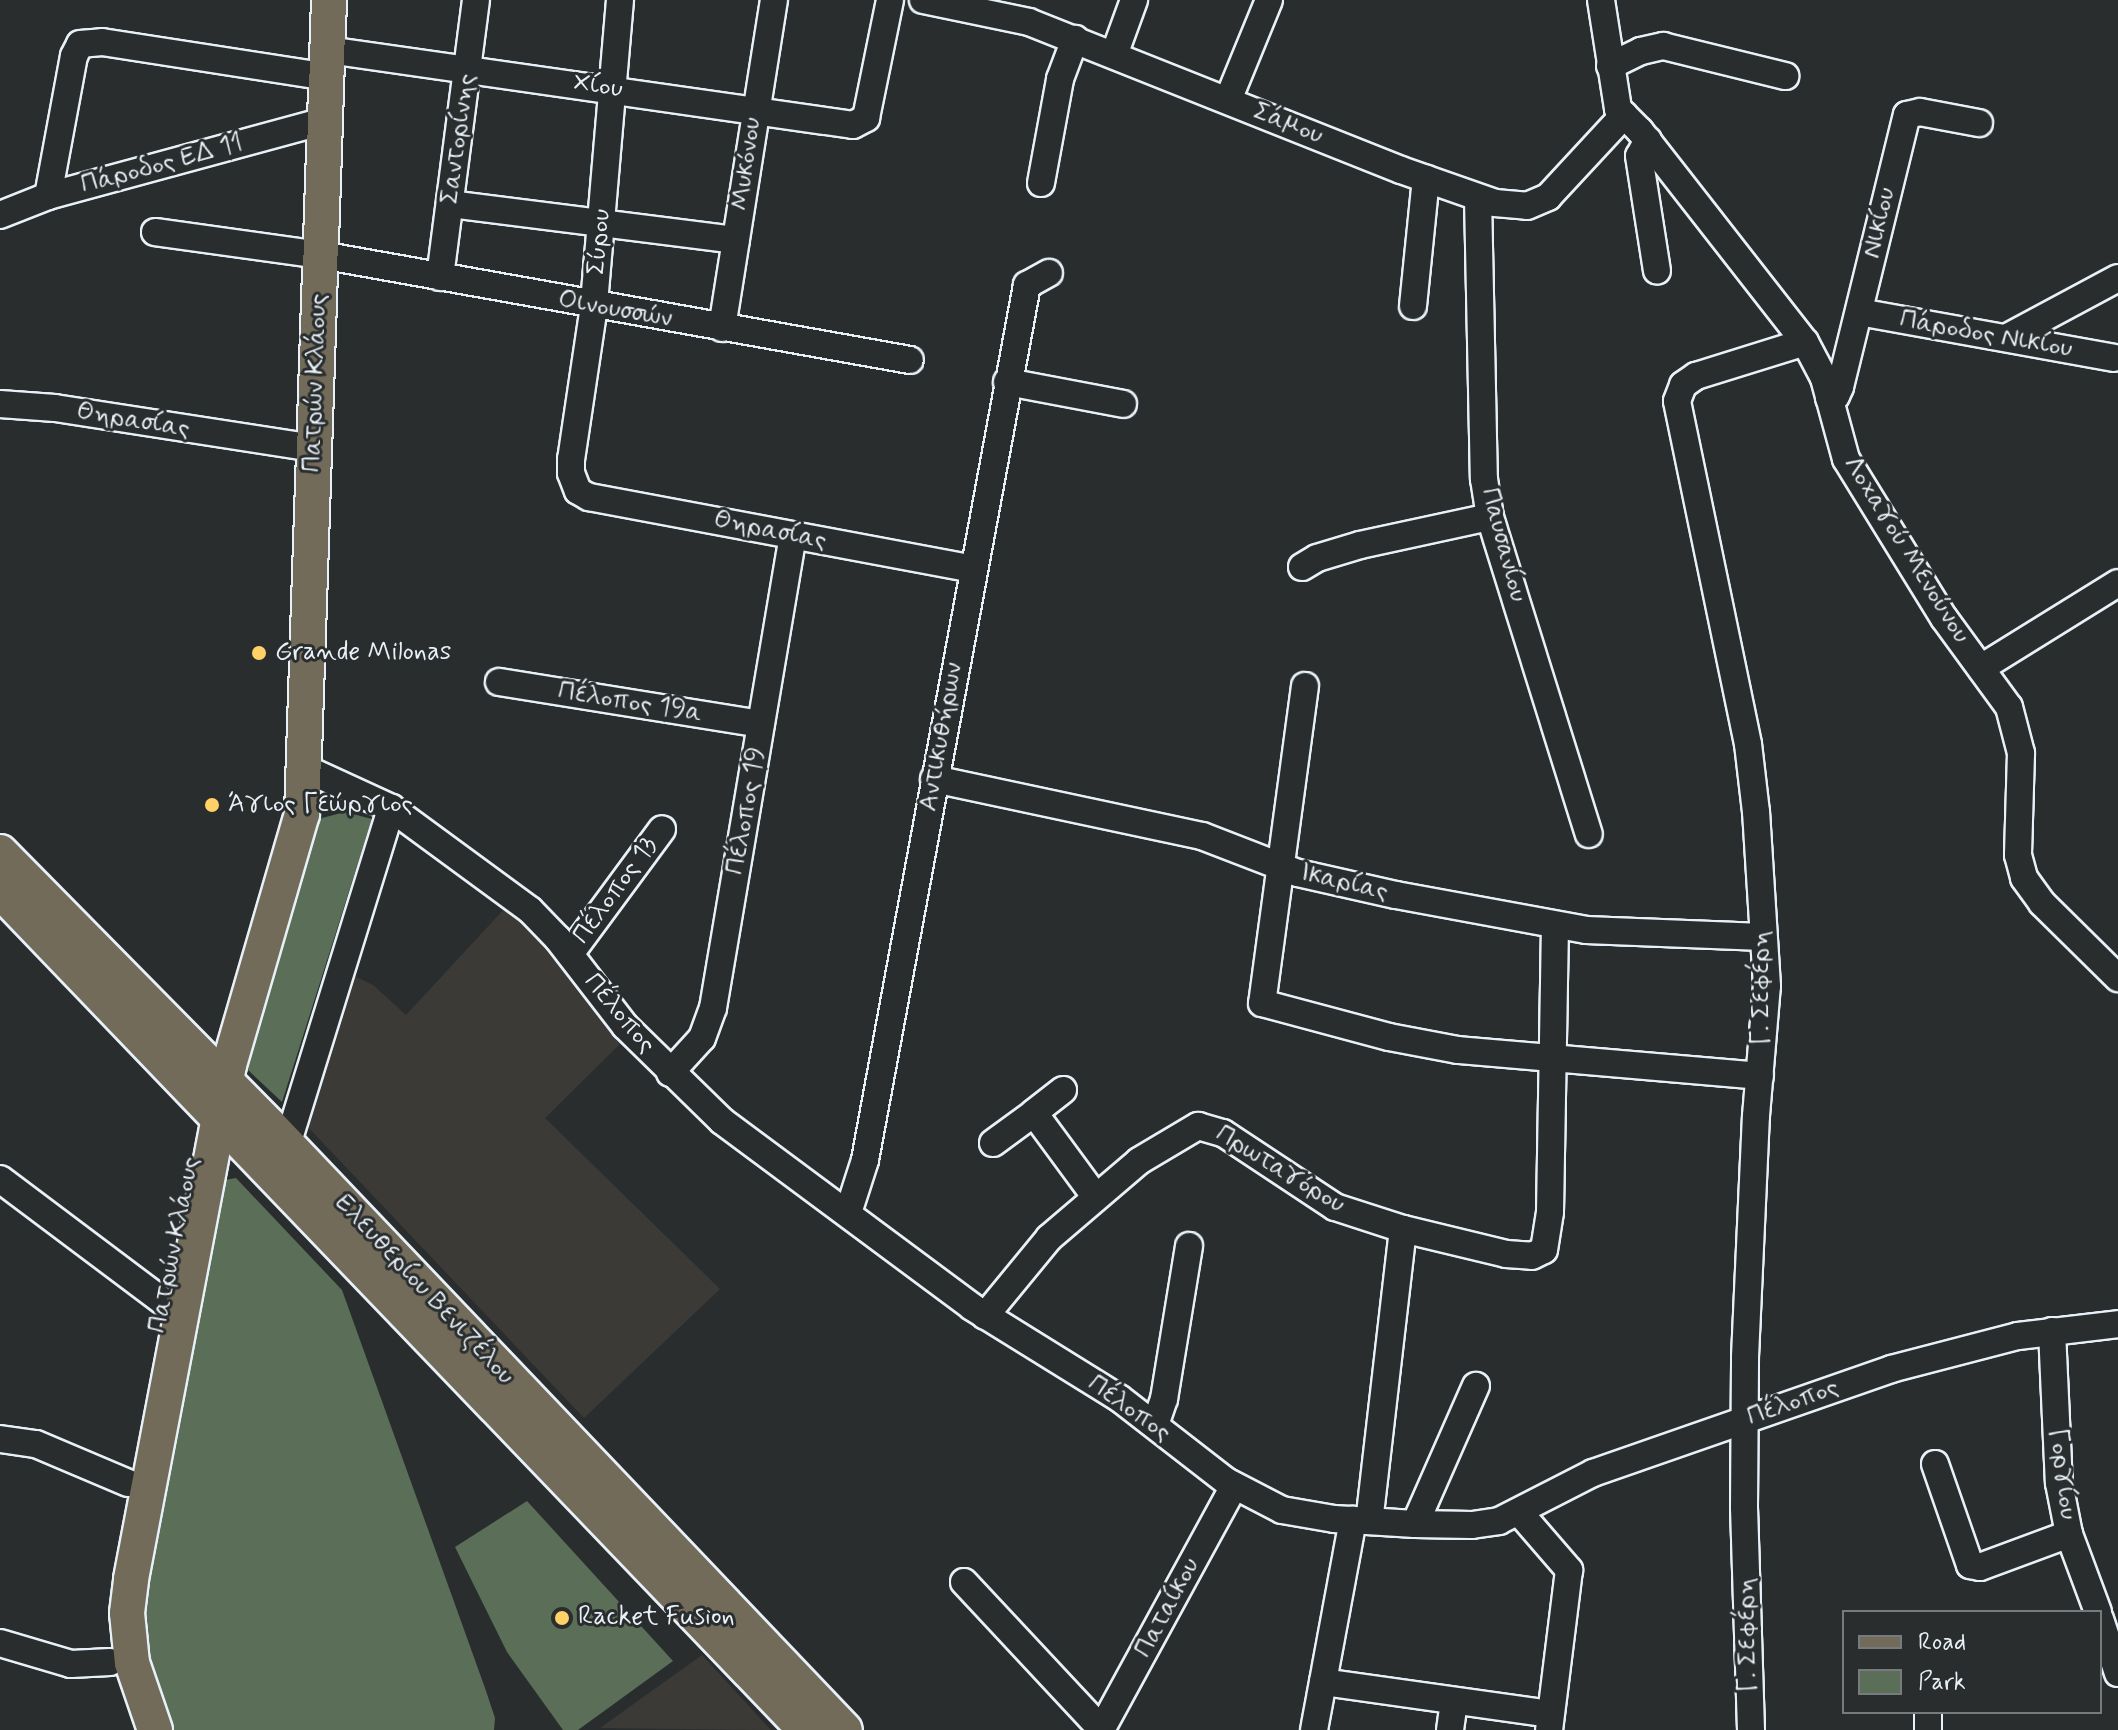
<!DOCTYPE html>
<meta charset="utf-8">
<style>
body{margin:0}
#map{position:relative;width:2118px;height:1730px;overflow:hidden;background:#2a2d2e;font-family:Mynerve,sans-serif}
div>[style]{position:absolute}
.built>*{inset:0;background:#3c3a37}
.green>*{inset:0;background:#5a6e58}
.roads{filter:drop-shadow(2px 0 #e8f1f8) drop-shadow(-2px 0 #e8f1f8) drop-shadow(0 2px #e8f1f8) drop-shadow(0 -2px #e8f1f8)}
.minor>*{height:26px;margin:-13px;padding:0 13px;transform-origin:13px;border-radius:13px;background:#2a2d2e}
.major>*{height:34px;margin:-17px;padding:0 17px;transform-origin:17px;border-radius:17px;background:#726b5a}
.dots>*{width:22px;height:22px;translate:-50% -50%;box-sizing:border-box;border:4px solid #2a2d2e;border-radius:50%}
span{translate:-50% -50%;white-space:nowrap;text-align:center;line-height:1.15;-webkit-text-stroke:6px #2a2d2e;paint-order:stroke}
.street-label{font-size:26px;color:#e8f1f8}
.poi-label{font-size:26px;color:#e8f1f8}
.left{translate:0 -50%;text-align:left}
.legend{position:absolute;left:1842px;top:1610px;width:260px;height:104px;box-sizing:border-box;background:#2a2d2e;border:2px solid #767b7f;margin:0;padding:10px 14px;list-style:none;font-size:24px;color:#e8f1f8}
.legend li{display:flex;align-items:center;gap:16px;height:40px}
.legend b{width:40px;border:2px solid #767b7f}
</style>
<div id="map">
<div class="built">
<div style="clip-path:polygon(507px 906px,534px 929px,623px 1041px,545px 1118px,720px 1289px,584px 1418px,306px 1125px,354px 976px,373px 985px,406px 1015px)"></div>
<div style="clip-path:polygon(702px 1655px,771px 1730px,600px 1728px)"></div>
</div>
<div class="green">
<div style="clip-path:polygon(345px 812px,372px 819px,282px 1102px,248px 1070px,252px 1042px,315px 829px,322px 818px)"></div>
<div style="clip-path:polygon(236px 1178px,342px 1290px,485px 1688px,495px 1718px,494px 1730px,172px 1730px,145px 1648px,143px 1592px,225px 1180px)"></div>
<div style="clip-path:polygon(527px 1501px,673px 1661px,578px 1730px,563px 1730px,507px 1652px,455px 1547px)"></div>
</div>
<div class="roads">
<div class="minor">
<div style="left:620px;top:0;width:307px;rotate:94.9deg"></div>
<div style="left:594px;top:306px;width:155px;rotate:98.5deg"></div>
<div style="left:571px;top:459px;width:14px;rotate:90deg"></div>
<div style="left:571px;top:473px;width:19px;rotate:69deg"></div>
<div style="left:578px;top:491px;width:13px;rotate:29deg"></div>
<div style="left:589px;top:497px;width:390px;rotate:10.6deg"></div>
<div style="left:923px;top:0;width:108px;rotate:11.7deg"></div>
<div style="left:1029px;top:22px;width:400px;rotate:21.7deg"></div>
<div style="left:1401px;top:170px;width:100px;rotate:19.3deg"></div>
<div style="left:1495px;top:203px;width:32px;rotate:5deg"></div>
<div style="left:1527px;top:206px;width:23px;rotate:-23deg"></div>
<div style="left:1548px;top:197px;width:112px;rotate:-47.2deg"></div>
<div style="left:1601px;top:0;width:110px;rotate:81.1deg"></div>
<div style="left:1618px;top:109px;width:31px;rotate:45deg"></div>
<div style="left:1640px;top:131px;width:268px;rotate:52deg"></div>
<div style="left:1805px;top:342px;width:41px;rotate:62.2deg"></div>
<div style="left:1824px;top:378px;width:84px;rotate:74.8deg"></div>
<div style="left:1846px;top:459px;width:187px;rotate:58.4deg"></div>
<div style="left:1944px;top:618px;width:110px;rotate:53.9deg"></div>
<div style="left:2009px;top:707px;width:48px;rotate:75.4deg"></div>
<div style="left:2021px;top:753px;width:102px;rotate:91.7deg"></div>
<div style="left:2018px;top:855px;width:24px;rotate:75deg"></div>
<div style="left:2024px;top:878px;width:31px;rotate:54deg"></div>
<div style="left:2042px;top:903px;width:107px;rotate:44.6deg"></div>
<div style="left:328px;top:50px;width:530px;rotate:8.13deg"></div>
<div style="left:853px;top:125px;width:15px;rotate:-28deg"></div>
<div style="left:866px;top:118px;width:120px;rotate:-78.5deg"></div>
<div style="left:1114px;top:55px;width:59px;rotate:-70deg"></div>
<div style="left:1610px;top:66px;width:34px;rotate:-26deg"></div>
<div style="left:1641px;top:51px;width:23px;rotate:-13deg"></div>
<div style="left:1663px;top:46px;width:126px;rotate:13.8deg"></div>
<div style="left:1228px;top:100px;width:108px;rotate:-67.7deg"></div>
<div style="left:1648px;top:140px;width:18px;rotate:119deg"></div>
<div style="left:1639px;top:156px;width:116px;rotate:81.1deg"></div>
<div style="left:1041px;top:183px;width:106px;rotate:-79.6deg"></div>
<div style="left:1060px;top:79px;width:43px;rotate:-69.4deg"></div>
<div style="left:48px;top:196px;width:142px;rotate:-79.5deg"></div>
<div style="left:74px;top:56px;width:13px;rotate:-63deg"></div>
<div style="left:80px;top:44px;width:22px;rotate:-5deg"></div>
<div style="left:102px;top:42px;width:228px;rotate:8.8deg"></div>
<div style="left:1478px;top:198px;width:281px;rotate:88.8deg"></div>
<div style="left:1484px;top:479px;width:38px;rotate:81deg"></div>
<div style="left:1490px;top:517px;width:332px;rotate:72.7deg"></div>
<div style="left:450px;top:204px;width:288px;rotate:7.2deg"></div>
<div style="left:0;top:215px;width:52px;rotate:-21.6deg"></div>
<div style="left:48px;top:196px;width:287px;rotate:-15.2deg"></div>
<div style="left:155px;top:232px;width:168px;rotate:7.9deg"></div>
<div style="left:321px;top:255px;width:598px;rotate:10.11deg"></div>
<div style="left:440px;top:277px;width:279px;rotate:-82.6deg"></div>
<div style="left:1413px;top:306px;width:128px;rotate:-84.2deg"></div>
<div style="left:1859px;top:312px;width:259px;rotate:10.2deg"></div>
<div style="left:722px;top:328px;width:332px;rotate:-81deg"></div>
<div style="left:2006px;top:338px;width:127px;rotate:-28.2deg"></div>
<div style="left:1007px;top:382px;width:118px;rotate:10.7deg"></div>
<div style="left:1829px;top:398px;width:7px;rotate:-16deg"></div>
<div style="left:1836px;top:396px;width:10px;rotate:-66deg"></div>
<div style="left:1840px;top:387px;width:280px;rotate:-76.2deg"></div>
<div style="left:1907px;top:115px;width:13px;rotate:-13deg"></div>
<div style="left:1920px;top:112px;width:60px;rotate:10.6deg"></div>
<div style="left:0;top:404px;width:55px;rotate:4.2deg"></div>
<div style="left:55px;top:408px;width:261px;rotate:8.8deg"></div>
<div style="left:1302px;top:567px;width:17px;rotate:-31deg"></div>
<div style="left:1317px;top:558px;width:45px;rotate:-16.8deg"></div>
<div style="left:1360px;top:545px;width:133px;rotate:-12.2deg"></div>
<div style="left:1981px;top:668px;width:161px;rotate:-31.8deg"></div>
<div style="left:499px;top:682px;width:265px;rotate:9.1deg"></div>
<div style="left:1305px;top:686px;width:320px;rotate:97.7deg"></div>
<div style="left:1262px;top:1003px;width:131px;rotate:15deg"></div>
<div style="left:1389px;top:1037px;width:70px;rotate:10.7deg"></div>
<div style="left:1458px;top:1050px;width:303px;rotate:4.9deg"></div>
<div style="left:302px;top:767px;width:98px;rotate:24.7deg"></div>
<div style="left:391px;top:808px;width:172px;rotate:36.3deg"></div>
<div style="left:530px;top:910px;width:40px;rotate:46deg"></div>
<div style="left:558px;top:939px;width:110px;rotate:52.4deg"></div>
<div style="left:625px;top:1026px;width:136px;rotate:44.4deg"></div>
<div style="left:722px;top:1121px;width:312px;rotate:36.6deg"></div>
<div style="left:972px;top:1307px;width:173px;rotate:31.8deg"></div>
<div style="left:1119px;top:1398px;width:135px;rotate:37.8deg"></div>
<div style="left:1226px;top:1481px;width:63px;rotate:27.4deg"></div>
<div style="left:1282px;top:1510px;width:53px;rotate:9.8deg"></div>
<div style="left:1334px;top:1519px;width:81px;rotate:3.5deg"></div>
<div style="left:1415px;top:1524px;width:57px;rotate:1deg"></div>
<div style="left:1472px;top:1525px;width:27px;rotate:-8deg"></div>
<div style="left:1499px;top:1521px;width:106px;rotate:-27.1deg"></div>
<div style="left:1593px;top:1473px;width:316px;rotate:-19.2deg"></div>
<div style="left:1891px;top:1369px;width:131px;rotate:-14.6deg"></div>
<div style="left:2018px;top:1336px;width:101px;rotate:-6.8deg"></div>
<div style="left:934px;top:779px;width:274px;rotate:12deg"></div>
<div style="left:1202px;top:836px;width:103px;rotate:21.1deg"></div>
<div style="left:1298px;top:873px;width:100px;rotate:12.7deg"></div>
<div style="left:1396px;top:895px;width:193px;rotate:10.4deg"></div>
<div style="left:1586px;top:930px;width:177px;rotate:2.3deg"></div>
<div style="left:570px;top:954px;width:155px;rotate:-53.6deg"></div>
<div style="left:670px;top:1073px;width:47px;rotate:-47.6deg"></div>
<div style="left:702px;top:1038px;width:32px;rotate:-70deg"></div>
<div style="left:713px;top:1008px;width:479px;rotate:-80.4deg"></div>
<div style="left:1063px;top:1090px;width:37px;rotate:142deg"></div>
<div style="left:1034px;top:1113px;width:103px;rotate:53.7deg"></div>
<div style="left:993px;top:1143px;width:51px;rotate:-36.2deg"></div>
<div style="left:287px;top:1145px;width:353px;rotate:-72.8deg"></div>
<div style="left:0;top:1179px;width:205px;rotate:36.9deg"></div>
<div style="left:164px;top:1302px;width:20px;rotate:20deg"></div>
<div style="left:848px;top:1213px;width:56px;rotate:-72.2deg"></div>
<div style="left:865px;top:1160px;width:890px;rotate:-79.51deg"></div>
<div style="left:1027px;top:285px;width:25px;rotate:-29deg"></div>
<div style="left:1403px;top:1229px;width:106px;rotate:13.6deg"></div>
<div style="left:1506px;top:1254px;width:26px;rotate:4deg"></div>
<div style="left:1532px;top:1256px;width:13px;rotate:-27deg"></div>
<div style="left:1544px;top:1250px;width:38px;rotate:-81deg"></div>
<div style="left:1550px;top:1212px;width:287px;rotate:-89deg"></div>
<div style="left:985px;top:1316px;width:101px;rotate:-50.6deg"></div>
<div style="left:1049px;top:1238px;width:118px;rotate:-40.5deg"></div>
<div style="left:1139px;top:1161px;width:69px;rotate:-30.7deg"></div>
<div style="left:1198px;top:1126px;width:26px;rotate:16deg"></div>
<div style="left:1223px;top:1133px;width:134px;rotate:33.5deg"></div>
<div style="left:1335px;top:1207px;width:71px;rotate:17.9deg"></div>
<div style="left:1403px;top:1229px;width:294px;rotate:96.6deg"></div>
<div style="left:2052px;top:1331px;width:152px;rotate:87.4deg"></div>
<div style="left:2059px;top:1483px;width:52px;rotate:78.9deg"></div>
<div style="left:2069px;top:1534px;width:83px;rotate:69.6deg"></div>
<div style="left:1155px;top:1425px;width:28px;rotate:-71deg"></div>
<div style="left:1164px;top:1399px;width:155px;rotate:-80.7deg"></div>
<div style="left:0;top:1439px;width:36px;rotate:8deg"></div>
<div style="left:36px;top:1444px;width:100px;rotate:23deg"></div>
<div style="left:1935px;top:1464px;width:107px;rotate:70.9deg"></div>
<div style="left:1970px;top:1565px;width:10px;rotate:11deg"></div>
<div style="left:1980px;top:1567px;width:95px;rotate:-20.3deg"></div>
<div style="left:1519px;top:1512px;width:77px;rotate:49.2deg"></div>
<div style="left:1569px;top:1570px;width:161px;rotate:97.1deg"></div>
<div style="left:1415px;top:1524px;width:151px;rotate:-66.2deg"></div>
<div style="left:964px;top:1582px;width:202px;rotate:47deg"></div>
<div style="left:2100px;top:1619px;width:57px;rotate:71.6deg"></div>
<div style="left:0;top:1643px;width:74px;rotate:16.5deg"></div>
<div style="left:71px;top:1664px;width:39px;rotate:-3deg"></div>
<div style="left:1323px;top:1682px;width:229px;rotate:8deg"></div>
<div style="left:1928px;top:1712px;width:18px;rotate:90deg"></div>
<div style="left:1101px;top:1730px;width:278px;rotate:-61.4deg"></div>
<div style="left:1314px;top:1730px;width:214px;rotate:-79.5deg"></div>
<div style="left:1450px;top:1730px;width:28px;rotate:-82deg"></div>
<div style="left:1751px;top:1730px;width:223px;rotate:-91.8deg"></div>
<div style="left:1744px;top:1507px;width:150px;rotate:-89.6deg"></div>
<div style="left:1745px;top:1357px;width:241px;rotate:-87.4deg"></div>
<div style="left:1756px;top:1116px;width:130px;rotate:-85.2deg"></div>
<div style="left:1767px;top:986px;width:174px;rotate:-93.6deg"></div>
<div style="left:1756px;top:812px;width:68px;rotate:-96.7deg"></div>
<div style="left:1748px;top:744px;width:350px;rotate:-101.7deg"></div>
<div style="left:1677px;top:401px;width:17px;rotate:-69deg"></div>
<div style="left:1683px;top:385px;width:16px;rotate:-35deg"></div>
<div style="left:1696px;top:376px;width:114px;rotate:-17.3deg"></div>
</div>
<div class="major">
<div style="left:0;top:852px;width:383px;rotate:45.4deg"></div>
<div style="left:269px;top:1125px;width:835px;rotate:46.41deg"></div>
<div style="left:0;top:891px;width:1163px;rotate:46.18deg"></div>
<div style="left:155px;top:1730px;width:71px;rotate:-108.9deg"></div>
<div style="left:132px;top:1663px;width:50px;rotate:-95.7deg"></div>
<div style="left:127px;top:1613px;width:34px;rotate:-83deg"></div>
<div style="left:131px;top:1579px;width:523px;rotate:-79.21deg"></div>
<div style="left:229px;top:1065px;width:261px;rotate:-73.8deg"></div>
<div style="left:302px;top:814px;width:814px;rotate:-88.1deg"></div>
</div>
</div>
<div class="dots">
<div style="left:259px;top:653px;background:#ffd166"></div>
<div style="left:212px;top:805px;background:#ffd166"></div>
<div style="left:562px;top:1618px;background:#ffd166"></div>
</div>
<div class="street-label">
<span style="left:598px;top:87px;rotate:8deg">Χίου</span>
<span style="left:1288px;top:124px;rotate:22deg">Σάμου</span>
<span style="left:459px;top:139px;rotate:-82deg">Σαντορίνης</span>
<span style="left:747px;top:164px;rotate:-82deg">Μυκόνου</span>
<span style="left:162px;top:165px;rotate:-15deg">Πάροδος ΕΔ 11</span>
<span style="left:1880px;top:223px;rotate:-77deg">Νικίου</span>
<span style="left:600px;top:242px;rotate:-85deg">Σύρου</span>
<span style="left:615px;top:310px;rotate:10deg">Οινουσσών</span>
<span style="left:1986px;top:335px;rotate:10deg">Πάροδος Νικίου</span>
<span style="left:316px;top:383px;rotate:-88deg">Πατρών Κλάους</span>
<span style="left:133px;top:421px;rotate:9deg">Θηρασίας</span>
<span style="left:770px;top:531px;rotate:11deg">Θηρασίας</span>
<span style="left:1503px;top:545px;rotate:75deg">Παυσανίου</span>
<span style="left:1906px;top:550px;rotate:58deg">Λοχαγού Μενούνου</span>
<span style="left:630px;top:703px;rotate:9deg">Πέλοπος 19α</span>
<span style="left:942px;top:737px;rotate:-80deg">Αντικυθήρων</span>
<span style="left:747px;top:811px;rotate:-80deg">Πέλοπος 19</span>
<span style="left:1344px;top:883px;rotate:13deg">Ικαρίας</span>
<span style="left:616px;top:891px;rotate:-54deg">Πέλοπος 13</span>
<span style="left:1762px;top:988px;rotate:-90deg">Γ. Σεφέρη</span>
<span style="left:619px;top:1014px;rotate:50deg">Πέλοπος</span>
<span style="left:1280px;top:1170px;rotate:31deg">Πρωταγόρου</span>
<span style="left:175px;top:1245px;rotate:-79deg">Πατρών Κλάους</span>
<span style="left:424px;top:1290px;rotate:47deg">Ελευθερίου Βενιζέλου</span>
<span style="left:1793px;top:1403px;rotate:-20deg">Πέλοπος</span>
<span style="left:1129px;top:1409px;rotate:35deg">Πέλοπος</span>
<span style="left:2062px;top:1474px;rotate:83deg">Γοργίου</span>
<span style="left:1168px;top:1608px;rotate:-62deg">Παταίκου</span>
<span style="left:1748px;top:1635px;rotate:-91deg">Γ. Σεφέρη</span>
</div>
<div class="poi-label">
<span class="left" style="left:275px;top:653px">Grande Milonas</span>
<span class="left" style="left:228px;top:805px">Άγιος Γεώργιος</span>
<span class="left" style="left:578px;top:1618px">Racket Fusion</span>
</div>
<ul class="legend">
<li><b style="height:10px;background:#726b5a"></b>Road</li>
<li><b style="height:22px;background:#5a6e58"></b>Park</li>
</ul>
</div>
